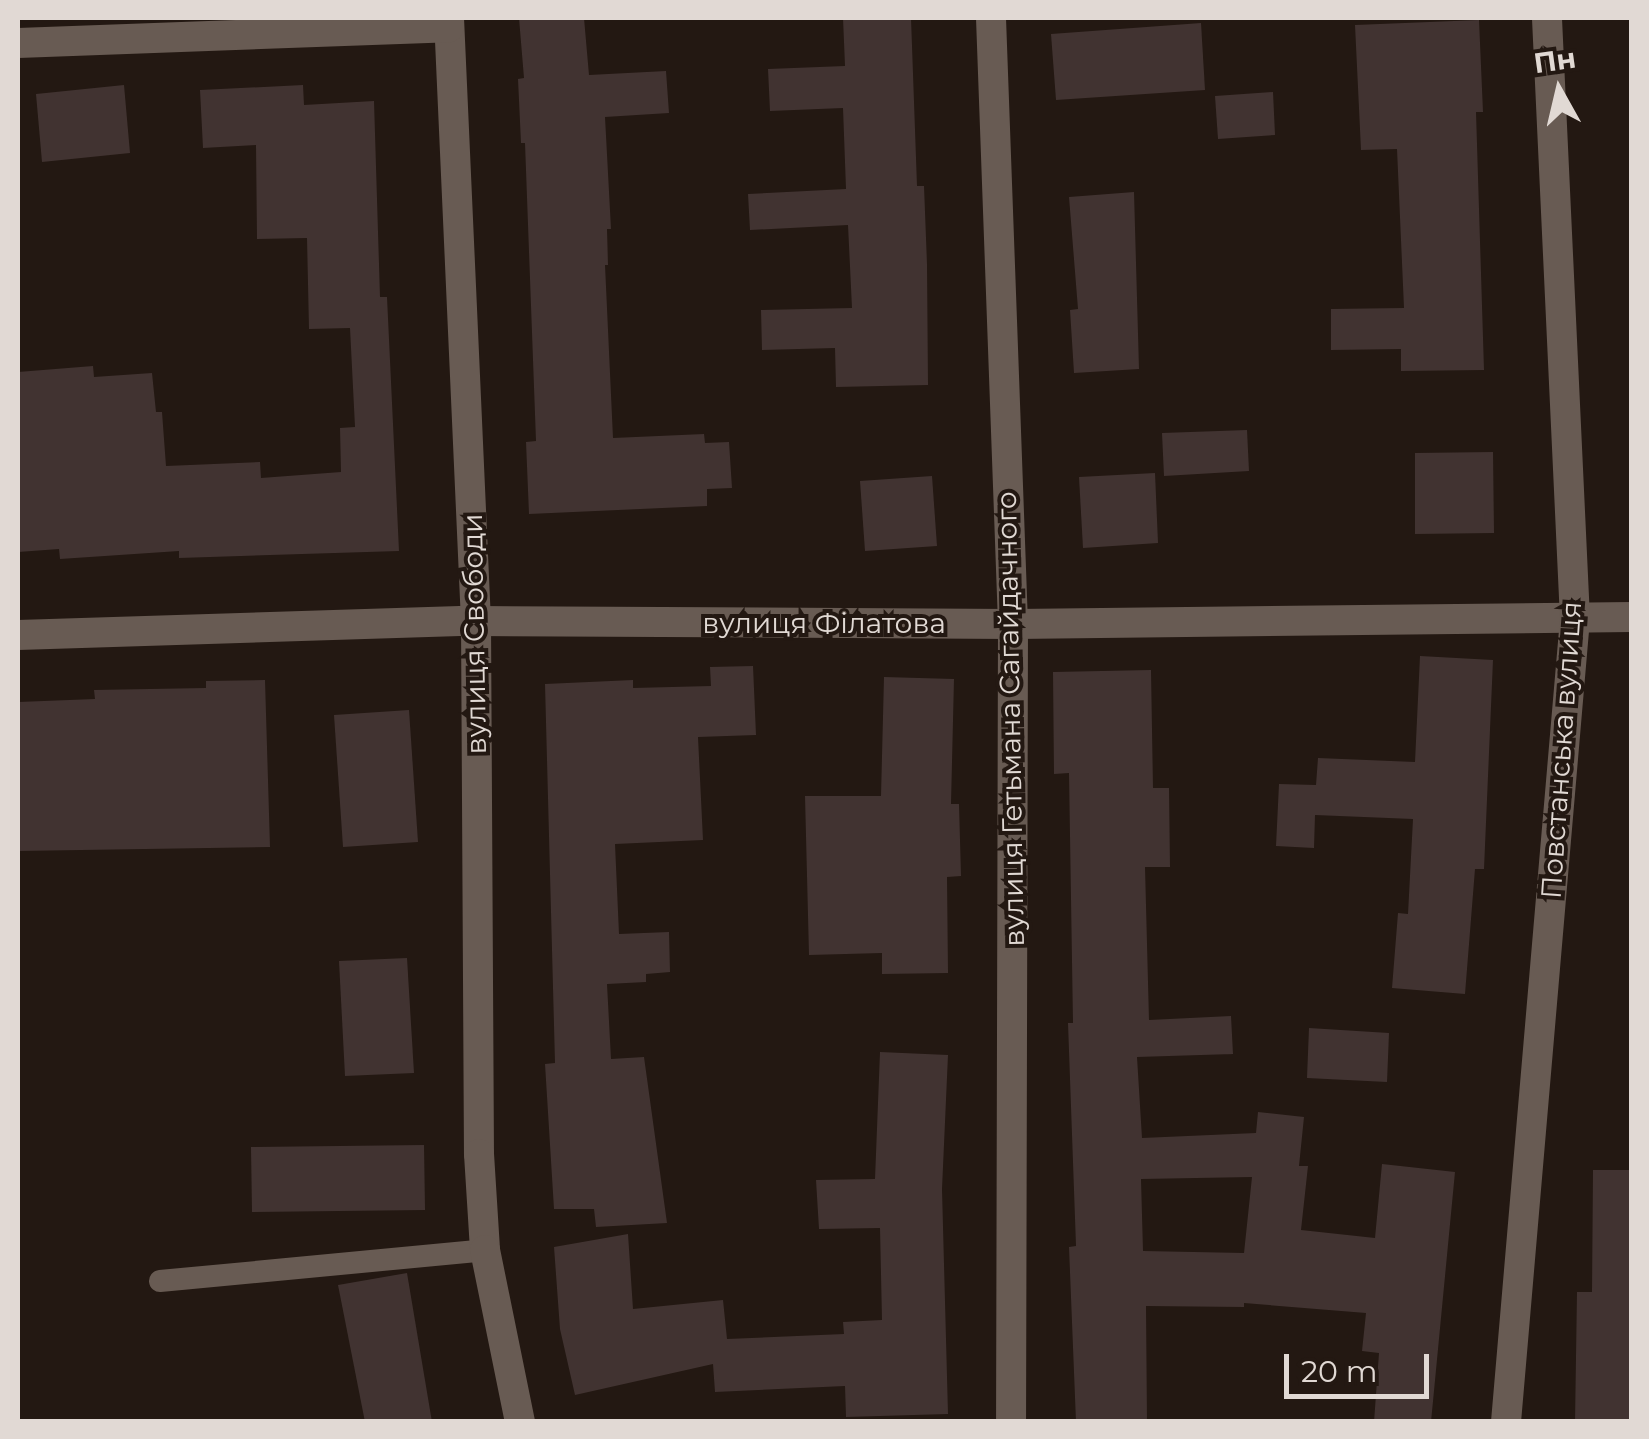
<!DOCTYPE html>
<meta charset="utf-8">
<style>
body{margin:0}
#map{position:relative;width:1649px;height:1439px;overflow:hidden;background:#231812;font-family:Montserrat,sans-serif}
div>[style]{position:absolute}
.building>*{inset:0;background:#413331}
.lane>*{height:22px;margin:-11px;padding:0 11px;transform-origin:11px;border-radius:11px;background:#685b53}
.street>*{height:30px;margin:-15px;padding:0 15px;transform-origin:15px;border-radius:15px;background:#685b53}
span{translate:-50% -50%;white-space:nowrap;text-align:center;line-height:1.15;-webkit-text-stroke:8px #231812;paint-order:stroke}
.street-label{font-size:28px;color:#e1d9d4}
.frame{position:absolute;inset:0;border:20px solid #e1d9d4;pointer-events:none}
.north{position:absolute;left:1509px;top:40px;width:100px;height:100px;-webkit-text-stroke:8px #231812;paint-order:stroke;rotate:352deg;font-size:28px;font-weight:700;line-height:40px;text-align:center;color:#e1d9d4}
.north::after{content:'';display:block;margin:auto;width:35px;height:45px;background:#e1d9d4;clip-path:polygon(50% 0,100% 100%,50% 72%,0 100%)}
.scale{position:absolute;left:1284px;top:1354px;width:145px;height:45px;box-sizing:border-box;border:5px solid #e1d9d4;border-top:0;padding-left:12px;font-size:30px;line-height:35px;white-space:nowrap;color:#e1d9d4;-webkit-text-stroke:8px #231812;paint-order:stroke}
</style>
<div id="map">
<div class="building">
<div style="clip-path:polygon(519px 18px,584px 18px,589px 75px,666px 71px,669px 113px,605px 117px,611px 229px,607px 229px,608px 265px,605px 265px,613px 438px,704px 434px,705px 443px,729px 442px,732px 488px,707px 489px,707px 506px,529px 514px,526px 442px,536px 441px,525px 143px,521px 143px,518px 79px,524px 78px)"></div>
<div style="clip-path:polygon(843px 18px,911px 18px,917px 186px,924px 186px,927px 264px,928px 385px,836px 387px,835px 348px,762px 350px,761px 310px,852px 308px,848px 225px,750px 230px,748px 194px,846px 189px,843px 108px,770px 111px,768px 69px,845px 66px)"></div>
<div style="clip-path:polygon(1479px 20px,1483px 112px,1476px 112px,1484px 370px,1401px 371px,1401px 349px,1331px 350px,1331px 309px,1404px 308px,1397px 149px,1361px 150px,1355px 25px)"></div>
<div style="clip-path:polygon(1201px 23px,1205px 90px,1056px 100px,1051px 34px)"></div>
<div style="clip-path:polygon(124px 85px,130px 153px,42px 162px,36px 94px)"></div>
<div style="clip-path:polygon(303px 85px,304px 105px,374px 101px,380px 297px,387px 297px,399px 551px,179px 558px,179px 551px,60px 559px,59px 549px,18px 552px,18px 372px,93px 366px,94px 377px,152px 373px,156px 412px,162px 412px,166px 466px,260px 462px,261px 478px,341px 472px,340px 428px,355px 427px,350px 328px,309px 329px,307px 238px,257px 239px,256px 145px,203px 148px,200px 90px)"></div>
<div style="clip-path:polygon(1273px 92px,1275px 135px,1218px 139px,1215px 96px)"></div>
<div style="clip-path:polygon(1134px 192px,1139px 369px,1074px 373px,1070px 310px,1078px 309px,1069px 197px)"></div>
<div style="clip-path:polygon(1247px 430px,1249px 471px,1164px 476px,1162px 433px)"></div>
<div style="clip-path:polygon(1493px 452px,1494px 533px,1415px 534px,1415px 453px)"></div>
<div style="clip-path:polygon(1155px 473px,1158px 543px,1083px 548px,1079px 477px)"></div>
<div style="clip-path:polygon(932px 476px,937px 546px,865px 551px,860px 481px)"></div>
<div style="clip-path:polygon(1420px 656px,1493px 660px,1484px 869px,1475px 869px,1465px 994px,1392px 988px,1398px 913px,1408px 914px,1413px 819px,1315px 815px,1314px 848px,1276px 846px,1279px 784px,1316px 785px,1318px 758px,1415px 762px)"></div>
<div style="clip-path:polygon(753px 666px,756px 735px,698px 737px,703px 840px,615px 844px,619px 934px,669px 932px,670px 972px,646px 974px,646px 982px,607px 984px,611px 1059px,644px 1057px,667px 1223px,596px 1227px,594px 1209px,554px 1209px,545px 1064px,555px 1063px,545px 684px,633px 680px,633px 688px,711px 686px,710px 667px)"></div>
<div style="clip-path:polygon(evenodd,1151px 670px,1153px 788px,1169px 788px,1170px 867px,1145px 867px,1149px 1020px,1231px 1016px,1233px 1054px,1137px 1057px,1142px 1138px,1256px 1133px,1258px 1112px,1304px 1117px,1299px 1166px,1308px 1166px,1301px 1230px,1375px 1238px,1382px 1164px,1455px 1172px,1431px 1422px,1374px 1422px,1379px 1353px,1362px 1351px,1366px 1313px,1244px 1303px,1244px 1307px,1146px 1306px,1147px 1422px,1076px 1422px,1069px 1247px,1076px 1246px,1068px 1023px,1073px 1023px,1069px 773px,1054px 774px,1053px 672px,1151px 670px,1252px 1177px,1244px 1253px,1143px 1251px,1141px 1179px,1252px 1177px)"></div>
<div style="clip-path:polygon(884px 677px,954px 679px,951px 804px,959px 804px,961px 876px,947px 877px,948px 973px,882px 974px,882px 953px,809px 955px,805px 796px,881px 796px)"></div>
<div style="clip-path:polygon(265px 680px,270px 847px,18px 851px,18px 702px,95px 699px,94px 690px,206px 688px,206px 681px)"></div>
<div style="clip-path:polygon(409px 710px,418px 842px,343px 847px,334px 715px)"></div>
<div style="clip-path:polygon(407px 958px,414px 1073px,345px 1076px,339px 961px)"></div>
<div style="clip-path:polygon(1309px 1028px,1389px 1033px,1387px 1082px,1307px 1078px)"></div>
<div style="clip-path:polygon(880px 1052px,948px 1055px,942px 1189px,948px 1414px,846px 1417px,845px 1386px,715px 1392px,713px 1364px,575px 1395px,560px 1329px,554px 1247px,628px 1234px,633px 1309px,723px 1300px,727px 1339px,844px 1334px,843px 1322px,882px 1320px,880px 1228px,819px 1229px,816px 1180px,875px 1179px)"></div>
<div style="clip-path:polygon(424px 1145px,425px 1210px,252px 1212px,251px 1147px)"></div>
<div style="clip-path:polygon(1593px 1170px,1632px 1170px,1632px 1422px,1575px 1422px,1577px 1292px,1592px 1292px)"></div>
<div style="clip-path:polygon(407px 1273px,432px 1422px,365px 1422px,338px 1285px)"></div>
</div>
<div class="lane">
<div style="left:160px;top:1281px;width:326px;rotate:-5.4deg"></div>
</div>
<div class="street">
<div style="left:449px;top:18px;width:604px;rotate:87.44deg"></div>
<div style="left:476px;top:621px;width:533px;rotate:89.68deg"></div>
<div style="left:479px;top:1154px;width:96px;rotate:86.4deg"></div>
<div style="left:485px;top:1250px;width:176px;rotate:78.5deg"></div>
<div style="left:991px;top:18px;width:606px;rotate:87.92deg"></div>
<div style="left:1013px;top:624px;width:798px;rotate:90.14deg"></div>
<div style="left:18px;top:43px;width:431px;rotate:-2.1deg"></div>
<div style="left:18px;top:635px;width:458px;rotate:-1.8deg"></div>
<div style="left:476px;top:621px;width:537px;rotate:0.32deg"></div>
<div style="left:1013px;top:624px;width:619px;rotate:-0.65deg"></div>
<div style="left:1506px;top:1422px;width:806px;rotate:-85.09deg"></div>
<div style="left:1575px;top:619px;width:602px;rotate:-92.67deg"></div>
</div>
<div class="street-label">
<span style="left:824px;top:623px">вулиця Філатова</span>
<span style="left:474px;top:634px;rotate:-91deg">вулиця Свободи</span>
<span style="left:1010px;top:719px;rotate:-91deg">вулиця Гетьмана Сагайдачного</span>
<span style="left:1561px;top:750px;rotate:-86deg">Повстанська вулиця</span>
</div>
<div class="frame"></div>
<div class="north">Пн</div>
<div class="scale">20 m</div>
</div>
